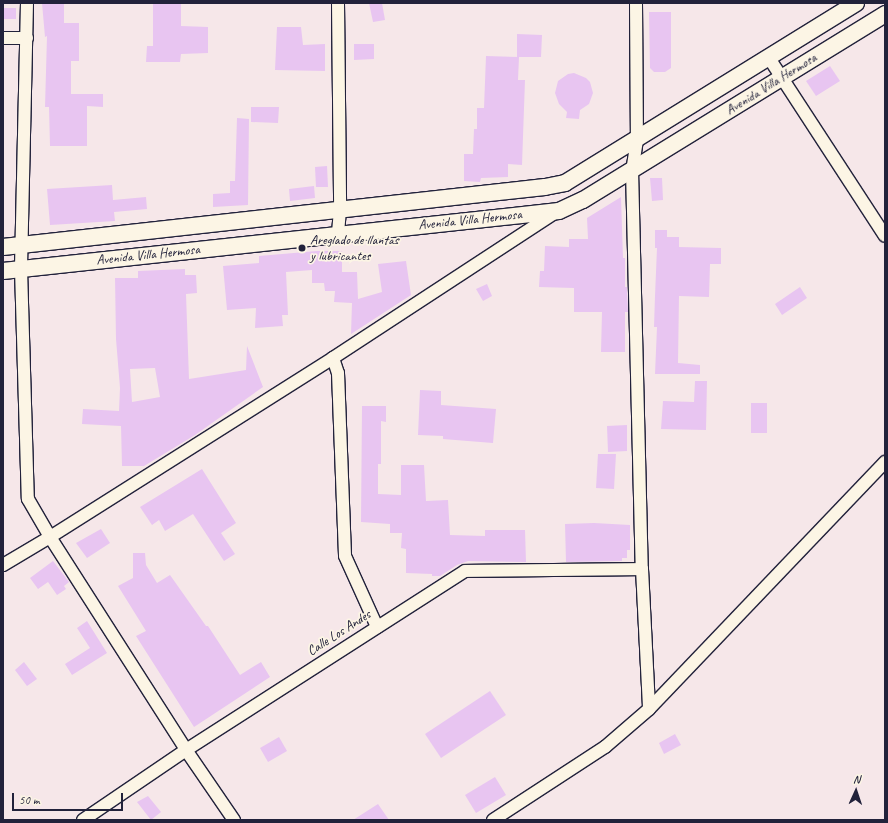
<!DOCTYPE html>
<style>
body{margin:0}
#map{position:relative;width:888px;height:823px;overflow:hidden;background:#f6e7e9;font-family:Caveat,sans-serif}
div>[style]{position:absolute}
.building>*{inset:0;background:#e8c5f1}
.roads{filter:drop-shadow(1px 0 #22223b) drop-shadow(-1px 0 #22223b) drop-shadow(0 1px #22223b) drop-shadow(0 -1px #22223b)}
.street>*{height:12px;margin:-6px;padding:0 6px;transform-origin:6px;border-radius:6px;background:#fcf5e5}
.secondary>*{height:16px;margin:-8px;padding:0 8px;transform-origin:8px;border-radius:8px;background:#fcf5e5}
.dots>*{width:11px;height:11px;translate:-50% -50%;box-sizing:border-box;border:2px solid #fcf5e5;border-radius:50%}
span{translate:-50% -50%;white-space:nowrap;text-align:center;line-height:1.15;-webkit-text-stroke:3.5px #fcf5e5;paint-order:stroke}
.street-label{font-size:14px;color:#22223b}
.poi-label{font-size:14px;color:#22223b}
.left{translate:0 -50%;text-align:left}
.frame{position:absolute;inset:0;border:4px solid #22223b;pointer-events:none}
.north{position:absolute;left:836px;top:771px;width:40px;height:40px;-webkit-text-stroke:3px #fcf5e5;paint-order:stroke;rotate:3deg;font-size:11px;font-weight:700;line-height:16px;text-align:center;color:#22223b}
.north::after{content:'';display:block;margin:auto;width:14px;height:18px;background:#22223b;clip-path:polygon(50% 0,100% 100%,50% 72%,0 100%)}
.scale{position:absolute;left:12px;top:793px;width:111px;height:18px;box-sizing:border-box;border:2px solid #22223b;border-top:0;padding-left:5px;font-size:12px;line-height:14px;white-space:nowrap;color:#22223b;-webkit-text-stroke:3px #fcf5e5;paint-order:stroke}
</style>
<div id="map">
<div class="building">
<div style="clip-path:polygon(42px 3px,64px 3px,64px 23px,79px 23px,79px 61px,71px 61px,71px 94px,103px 94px,103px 107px,87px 106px,87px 146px,50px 146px,49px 107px,45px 107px,47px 36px,45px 37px)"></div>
<div style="clip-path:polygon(153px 3px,181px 3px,181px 26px,208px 27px,208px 53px,181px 54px,180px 62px,146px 62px,147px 46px,153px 46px)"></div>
<div style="clip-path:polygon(369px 3px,382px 3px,385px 20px,373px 22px)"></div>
<div style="clip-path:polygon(3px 8px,16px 8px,16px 19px,3px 19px)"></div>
<div style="clip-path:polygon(649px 12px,671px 12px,671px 68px,665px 72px,654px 72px,650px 68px)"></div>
<div style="clip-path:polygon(277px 27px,301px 27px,303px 45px,325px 44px,325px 71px,275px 70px)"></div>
<div style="clip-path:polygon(517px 34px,542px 35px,541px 57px,517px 57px)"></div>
<div style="clip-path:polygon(354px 44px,374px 44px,374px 59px,354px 60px)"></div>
<div style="clip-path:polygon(486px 56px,519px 57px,518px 80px,525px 80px,522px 165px,508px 164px,508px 177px,481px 178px,480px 182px,464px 181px,464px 154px,473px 154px,474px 129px,477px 129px,477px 108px,484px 108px)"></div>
<div style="clip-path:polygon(830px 66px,840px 81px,816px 96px,806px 81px)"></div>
<div style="clip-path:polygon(574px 73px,586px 78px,590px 82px,593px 93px,589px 104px,580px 110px,579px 119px,566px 118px,567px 112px,559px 104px,555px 93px,558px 81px,568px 74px)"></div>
<div style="clip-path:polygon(251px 107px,279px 107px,278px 123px,251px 122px)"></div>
<div style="clip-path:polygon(237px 118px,249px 119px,248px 205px,213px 207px,213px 194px,230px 193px,230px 181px,235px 181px)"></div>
<div style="clip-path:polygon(327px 166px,328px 187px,316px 187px,315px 167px)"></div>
<div style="clip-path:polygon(650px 178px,662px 178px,663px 200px,652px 201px)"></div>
<div style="clip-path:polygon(112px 185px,113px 200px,146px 197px,147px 209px,114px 212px,115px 221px,50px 225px,47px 189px)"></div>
<div style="clip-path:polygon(314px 186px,315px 198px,290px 201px,289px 189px)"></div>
<div style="clip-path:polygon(621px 197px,623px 258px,625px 258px,625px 287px,627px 287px,628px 312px,625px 312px,625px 352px,601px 352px,602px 312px,574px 312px,574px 288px,539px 287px,540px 271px,544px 271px,545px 246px,569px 247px,569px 239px,588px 239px,587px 218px)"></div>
<div style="clip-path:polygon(655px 230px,667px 230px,667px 237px,679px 237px,679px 247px,721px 248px,721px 264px,710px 264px,709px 297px,679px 296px,678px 363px,700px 365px,700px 374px,655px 374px,657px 327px,654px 327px,655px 296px,657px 248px,655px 248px)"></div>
<div style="clip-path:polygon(317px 251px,342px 251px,342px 272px,357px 272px,358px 299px,382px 292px,378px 264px,406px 261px,411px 295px,351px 334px,352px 303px,334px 302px,335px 291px,325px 291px,324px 283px,312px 283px,312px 270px,286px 272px,288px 315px,282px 315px,283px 326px,255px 328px,256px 308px,227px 310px,223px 266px,259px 263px,259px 256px)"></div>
<div style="clip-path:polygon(evenodd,185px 269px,185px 275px,196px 275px,197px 293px,186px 294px,189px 379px,246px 370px,247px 346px,263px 387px,195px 435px,144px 466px,122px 466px,121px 426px,82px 424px,83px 409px,119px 411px,120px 388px,116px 339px,115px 278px,138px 278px,138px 271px,185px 269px,155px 368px,160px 397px,132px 402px,130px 369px,155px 368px)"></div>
<div style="clip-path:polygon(487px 284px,492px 296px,483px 301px,476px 289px)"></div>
<div style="clip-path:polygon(800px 287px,807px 298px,782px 315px,775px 304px)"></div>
<div style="clip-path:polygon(695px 381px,707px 381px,706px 430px,661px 429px,663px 401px,694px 402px)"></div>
<div style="clip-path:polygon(420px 390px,441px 391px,441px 405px,496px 409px,493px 443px,443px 439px,443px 436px,418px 435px)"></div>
<div style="clip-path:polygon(751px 403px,767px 403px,767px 433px,751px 433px)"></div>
<div style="clip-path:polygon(362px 406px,386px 406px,386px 422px,381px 421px,381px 464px,378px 464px,378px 494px,401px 495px,401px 465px,424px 465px,426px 501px,448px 500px,450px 535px,485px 536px,485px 530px,525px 530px,526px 562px,468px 561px,457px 565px,440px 576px,432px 576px,432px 574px,406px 573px,406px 549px,401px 548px,402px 533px,390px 533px,390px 524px,361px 522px)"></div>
<div style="clip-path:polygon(627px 425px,627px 451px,608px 452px,607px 426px)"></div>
<div style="clip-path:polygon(598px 454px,616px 454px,614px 489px,596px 488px)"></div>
<div style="clip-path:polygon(202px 469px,236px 523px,221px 533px,235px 554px,224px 561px,193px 514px,165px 531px,159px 520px,152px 525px,140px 507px)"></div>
<div style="clip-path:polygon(594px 523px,630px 525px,630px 550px,627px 550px,627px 558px,622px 558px,622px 561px,566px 562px,565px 524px)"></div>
<div style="clip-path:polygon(101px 529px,110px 543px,87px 558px,76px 543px)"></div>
<div style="clip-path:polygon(133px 553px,145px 553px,146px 565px,157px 583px,170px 575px,206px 626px,208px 626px,240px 675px,261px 662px,270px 677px,194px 727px,136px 636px,146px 631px,118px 586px,133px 578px)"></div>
<div style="clip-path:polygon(53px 561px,69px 582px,64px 586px,66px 589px,57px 595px,48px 582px,38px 589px,30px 578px)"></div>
<div style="clip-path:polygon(87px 621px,107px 653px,72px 675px,65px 664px,90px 648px,77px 628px)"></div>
<div style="clip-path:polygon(24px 662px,37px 679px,27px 686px,15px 670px)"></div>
<div style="clip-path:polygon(490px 691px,506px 715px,441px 758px,425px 734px)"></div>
<div style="clip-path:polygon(675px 734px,681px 745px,664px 754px,659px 743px)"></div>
<div style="clip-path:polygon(279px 737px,287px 751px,268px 762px,260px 748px)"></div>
<div style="clip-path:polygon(495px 777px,506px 795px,476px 813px,465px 795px)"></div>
<div style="clip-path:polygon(148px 796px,161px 812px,151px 820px,137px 802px)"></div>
<div style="clip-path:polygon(378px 804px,389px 820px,353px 820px)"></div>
</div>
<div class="roads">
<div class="street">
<div style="left:27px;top:3px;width:266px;rotate:91.3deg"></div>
<div style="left:21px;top:269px;width:230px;rotate:88.3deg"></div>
<div style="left:28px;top:499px;width:44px;rotate:59.9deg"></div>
<div style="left:50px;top:537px;width:253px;rotate:57.4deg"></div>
<div style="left:186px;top:750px;width:85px;rotate:55.6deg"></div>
<div style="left:338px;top:3px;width:207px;rotate:89.4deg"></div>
<div style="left:340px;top:210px;width:24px;rotate:95deg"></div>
<div style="left:636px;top:3px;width:137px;rotate:89.6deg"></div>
<div style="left:637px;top:140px;width:30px;rotate:99deg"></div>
<div style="left:632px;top:170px;width:399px;rotate:88.6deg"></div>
<div style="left:642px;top:569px;width:140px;rotate:87.1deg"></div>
<div style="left:3px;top:38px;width:24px"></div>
<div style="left:769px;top:58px;width:212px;rotate:56.9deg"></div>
<div style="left:333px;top:358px;width:16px;rotate:72deg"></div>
<div style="left:338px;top:373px;width:183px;rotate:87.8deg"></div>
<div style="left:345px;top:556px;width:78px;rotate:65.7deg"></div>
<div style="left:3px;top:565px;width:55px;rotate:-30.8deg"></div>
<div style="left:50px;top:537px;width:335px;rotate:-32.3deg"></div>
<div style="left:333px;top:358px;width:267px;rotate:-33.2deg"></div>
<div style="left:83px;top:820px;width:125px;rotate:-34.2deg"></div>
<div style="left:186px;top:750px;width:331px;rotate:-32.7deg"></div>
<div style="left:465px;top:571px;width:177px;rotate:-0.6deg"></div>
<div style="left:493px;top:820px;width:134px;rotate:-33.1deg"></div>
<div style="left:605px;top:747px;width:58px;rotate:-40.8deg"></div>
<div style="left:649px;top:709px;width:342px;rotate:-46.3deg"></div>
</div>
<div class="secondary">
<div style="left:3px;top:247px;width:545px;rotate:-6.32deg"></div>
<div style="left:545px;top:187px;width:20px;rotate:-11deg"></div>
<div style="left:565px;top:183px;width:342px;rotate:-31.7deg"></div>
<div style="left:3px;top:271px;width:559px;rotate:-6.16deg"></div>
<div style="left:559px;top:211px;width:26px;rotate:-25deg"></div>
<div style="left:583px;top:200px;width:355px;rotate:-31.6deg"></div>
</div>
</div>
<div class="dots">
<div style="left:302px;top:248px;background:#22223b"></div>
</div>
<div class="street-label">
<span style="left:771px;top:84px;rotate:-32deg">Avenida Villa Hermosa</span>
<span style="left:470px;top:220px;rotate:-6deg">Avenida Villa Hermosa</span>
<span style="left:148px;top:255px;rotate:-6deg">Avenida Villa Hermosa</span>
<span style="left:339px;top:633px;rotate:-33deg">Calle Los Andes</span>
</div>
<div class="poi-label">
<span class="left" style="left:310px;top:248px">Areglado de llantas<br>y lubricantes</span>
</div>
<div class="frame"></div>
<div class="north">N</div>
<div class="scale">50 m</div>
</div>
